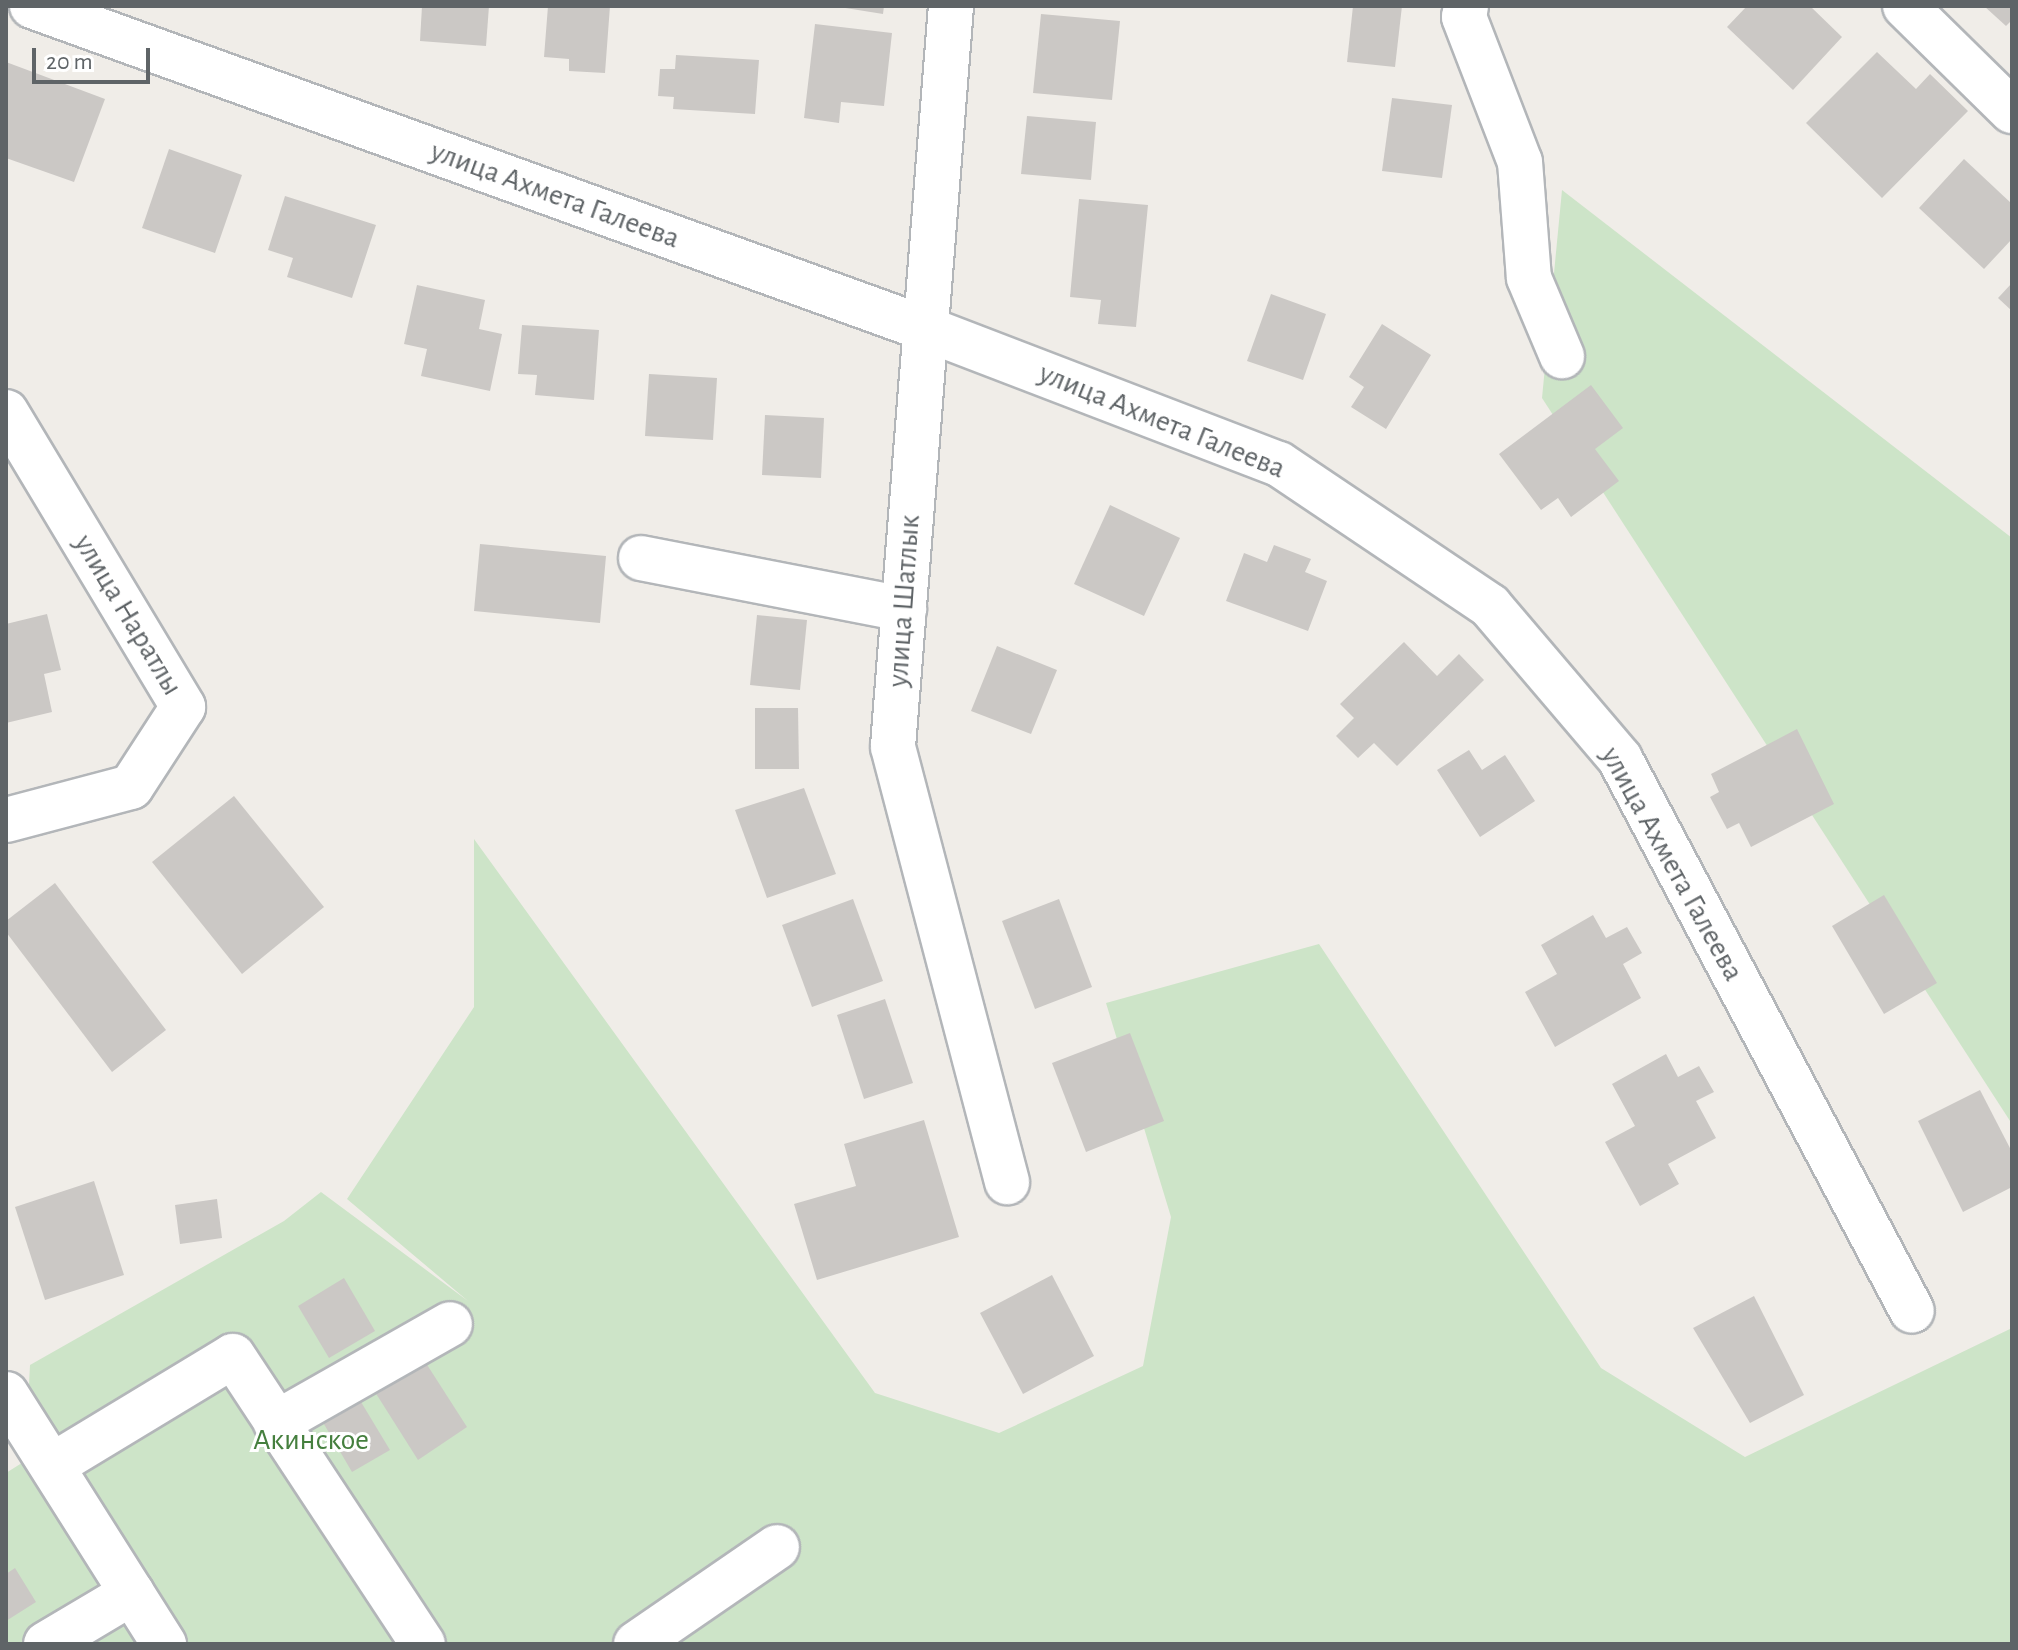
<!DOCTYPE html>
<meta charset="utf-8">
<style>
body{margin:0}
#map{position:relative;width:2018px;height:1650px;overflow:hidden;background:#f0ede8;font-family:"Alegreya Sans",sans-serif}
div>[style]{position:absolute}
.green>*{inset:0;background:#cde4c8}
.building>*{inset:0;background:#cbc8c5}
.roads{filter:drop-shadow(2px 0 #b3b6b9) drop-shadow(-2px 0 #b3b6b9) drop-shadow(0 2px #b3b6b9) drop-shadow(0 -2px #b3b6b9)}
.minor>*{height:44px;margin:-22px;padding:0 22px;transform-origin:22px;border-radius:22px;background:#fff}
span{translate:-50% -50%;white-space:nowrap;text-align:center;line-height:1.15;-webkit-text-stroke:6px #fff;paint-order:stroke}
.street-label{font-size:30px;color:#5f6467}
.park-label{font-size:30px;color:#457f3e}
.frame{position:absolute;inset:0;border:8px solid #5f6467;pointer-events:none}
.scale{position:absolute;left:32px;top:48px;width:118px;height:36px;box-sizing:border-box;border:4px solid #5f6467;border-top:0;padding-left:10px;font-size:24px;line-height:28px;white-space:nowrap;color:#5f6467;-webkit-text-stroke:6px #fff;paint-order:stroke}
</style>
<div id="map">
<div class="green">
<div style="clip-path:polygon(1562px 190px,2012px 538px,2012px 1124px,1542px 398px)"></div>
<div style="clip-path:polygon(474px 839px,875px 1393px,999px 1433px,1143px 1366px,1171px 1217px,1106px 1003px,1319px 944px,1601px 1368px,1745px 1457px,2012px 1328px,2012px 1644px,6px 1644px,6px 1473px,25px 1461px,30px 1365px,284px 1221px,321px 1192px,468px 1301px,347px 1199px,474px 1007px)"></div>
</div>
<div class="building">
<div style="clip-path:polygon(422px 6px,489px 6px,486px 46px,420px 41px)"></div>
<div style="clip-path:polygon(548px 6px,610px 6px,605px 73px,569px 71px,569px 59px,544px 57px)"></div>
<div style="clip-path:polygon(833px 6px,884px 6px,883px 14px)"></div>
<div style="clip-path:polygon(1353px 6px,1402px 6px,1395px 67px,1347px 62px)"></div>
<div style="clip-path:polygon(1747px 6px,1810px 6px,1842px 37px,1793px 90px,1727px 27px)"></div>
<div style="clip-path:polygon(1984px 6px,2012px 6px,2012px 20px,2006px 26px)"></div>
<div style="clip-path:polygon(1041px 14px,1120px 21px,1112px 100px,1033px 93px)"></div>
<div style="clip-path:polygon(815px 24px,892px 33px,884px 106px,841px 102px,839px 123px,804px 118px)"></div>
<div style="clip-path:polygon(1877px 52px,1916px 89px,1930px 74px,1968px 111px,1882px 198px,1806px 123px)"></div>
<div style="clip-path:polygon(676px 55px,759px 60px,755px 114px,673px 109px,674px 97px,658px 96px,660px 69px,675px 69px)"></div>
<div style="clip-path:polygon(6px 62px,105px 99px,74px 182px,6px 158px)"></div>
<div style="clip-path:polygon(1392px 98px,1452px 105px,1442px 178px,1382px 171px)"></div>
<div style="clip-path:polygon(1027px 116px,1096px 122px,1091px 180px,1021px 174px)"></div>
<div style="clip-path:polygon(169px 149px,242px 175px,215px 253px,142px 228px)"></div>
<div style="clip-path:polygon(1964px 159px,2012px 204px,2012px 239px,1984px 269px,1919px 208px)"></div>
<div style="clip-path:polygon(285px 196px,376px 225px,352px 298px,287px 277px,293px 258px,268px 250px)"></div>
<div style="clip-path:polygon(1079px 199px,1148px 205px,1136px 327px,1098px 324px,1101px 300px,1070px 297px)"></div>
<div style="clip-path:polygon(2012px 283px,2012px 311px,1998px 298px)"></div>
<div style="clip-path:polygon(417px 285px,485px 300px,479px 329px,502px 334px,490px 391px,421px 376px,427px 349px,404px 344px)"></div>
<div style="clip-path:polygon(1271px 294px,1326px 314px,1303px 380px,1247px 361px)"></div>
<div style="clip-path:polygon(1382px 324px,1431px 355px,1386px 429px,1351px 407px,1364px 387px,1349px 377px)"></div>
<div style="clip-path:polygon(522px 325px,599px 330px,594px 400px,535px 395px,537px 375px,518px 374px)"></div>
<div style="clip-path:polygon(649px 374px,717px 378px,713px 440px,645px 436px)"></div>
<div style="clip-path:polygon(1591px 385px,1623px 428px,1595px 449px,1619px 481px,1571px 517px,1558px 498px,1541px 510px,1499px 454px)"></div>
<div style="clip-path:polygon(765px 415px,824px 418px,821px 478px,762px 475px)"></div>
<div style="clip-path:polygon(1110px 505px,1180px 538px,1144px 616px,1074px 584px)"></div>
<div style="clip-path:polygon(480px 544px,606px 556px,600px 623px,474px 611px)"></div>
<div style="clip-path:polygon(1274px 545px,1311px 559px,1305px 572px,1327px 581px,1308px 631px,1226px 601px,1244px 553px,1267px 562px)"></div>
<div style="clip-path:polygon(47px 614px,61px 670px,44px 674px,52px 712px,6px 723px,6px 624px)"></div>
<div style="clip-path:polygon(757px 615px,807px 620px,800px 690px,750px 685px)"></div>
<div style="clip-path:polygon(1404px 642px,1437px 676px,1459px 654px,1484px 680px,1397px 766px,1374px 743px,1358px 758px,1336px 736px,1354px 718px,1340px 704px)"></div>
<div style="clip-path:polygon(997px 646px,1057px 670px,1031px 734px,971px 711px)"></div>
<div style="clip-path:polygon(755px 708px,798px 708px,799px 769px,755px 769px)"></div>
<div style="clip-path:polygon(1797px 729px,1834px 804px,1751px 847px,1739px 823px,1727px 829px,1710px 797px,1719px 792px,1711px 774px)"></div>
<div style="clip-path:polygon(1469px 750px,1482px 770px,1505px 755px,1535px 801px,1480px 837px,1437px 770px)"></div>
<div style="clip-path:polygon(804px 788px,836px 874px,767px 898px,735px 810px)"></div>
<div style="clip-path:polygon(234px 796px,324px 907px,242px 974px,152px 862px)"></div>
<div style="clip-path:polygon(55px 883px,166px 1030px,112px 1072px,6px 932px,6px 921px)"></div>
<div style="clip-path:polygon(1884px 895px,1937px 983px,1884px 1014px,1832px 926px)"></div>
<div style="clip-path:polygon(853px 899px,883px 981px,812px 1007px,782px 925px)"></div>
<div style="clip-path:polygon(1059px 899px,1092px 987px,1035px 1009px,1002px 921px)"></div>
<div style="clip-path:polygon(1593px 915px,1606px 938px,1627px 927px,1642px 953px,1623px 964px,1641px 998px,1555px 1047px,1525px 992px,1557px 974px,1541px 945px)"></div>
<div style="clip-path:polygon(885px 999px,913px 1083px,864px 1099px,837px 1015px)"></div>
<div style="clip-path:polygon(1130px 1033px,1164px 1121px,1086px 1152px,1052px 1063px)"></div>
<div style="clip-path:polygon(1666px 1054px,1678px 1077px,1699px 1066px,1714px 1092px,1696px 1101px,1716px 1138px,1668px 1164px,1679px 1184px,1640px 1206px,1605px 1142px,1635px 1126px,1612px 1084px)"></div>
<div style="clip-path:polygon(1980px 1090px,2012px 1152px,2012px 1187px,1963px 1212px,1918px 1121px)"></div>
<div style="clip-path:polygon(924px 1120px,959px 1237px,817px 1280px,794px 1204px,856px 1186px,844px 1144px)"></div>
<div style="clip-path:polygon(94px 1181px,124px 1275px,45px 1300px,15px 1207px)"></div>
<div style="clip-path:polygon(217px 1199px,222px 1238px,180px 1244px,175px 1205px)"></div>
<div style="clip-path:polygon(1052px 1275px,1094px 1356px,1023px 1394px,980px 1313px)"></div>
<div style="clip-path:polygon(344px 1278px,375px 1331px,329px 1358px,298px 1306px)"></div>
<div style="clip-path:polygon(1754px 1296px,1804px 1395px,1750px 1423px,1693px 1328px)"></div>
<div style="clip-path:polygon(424px 1360px,467px 1427px,418px 1460px,375px 1392px)"></div>
<div style="clip-path:polygon(358px 1397px,390px 1450px,352px 1472px,321px 1419px)"></div>
<div style="clip-path:polygon(15px 1568px,36px 1602px,6px 1621px,6px 1574px)"></div>
</div>
<div class="roads">
<div class="minor">
<div style="left:32px;top:6px;width:948px;rotate:19.85deg"></div>
<div style="left:924px;top:328px;width:380px;rotate:21deg"></div>
<div style="left:1279px;top:464px;width:254px;rotate:33.9deg"></div>
<div style="left:1490px;top:606px;width:201px;rotate:49.6deg"></div>
<div style="left:1620px;top:759px;width:624px;rotate:62.12deg"></div>
<div style="left:951px;top:6px;width:743px;rotate:94.48deg"></div>
<div style="left:893px;top:747px;width:450px;rotate:75.3deg"></div>
<div style="left:1466px;top:6px;width:11px;rotate:100deg"></div>
<div style="left:1464px;top:17px;width:155px;rotate:68.9deg"></div>
<div style="left:1520px;top:162px;width:116px;rotate:85.6deg"></div>
<div style="left:1529px;top:278px;width:85px;rotate:67.1deg"></div>
<div style="left:1905px;top:6px;width:150px;rotate:44.5deg"></div>
<div style="left:6px;top:412px;width:344px;rotate:59deg"></div>
<div style="left:183px;top:707px;width:95px;rotate:123deg"></div>
<div style="left:131px;top:787px;width:129px;rotate:165.2deg"></div>
<div style="left:641px;top:558px;width:268px;rotate:11deg"></div>
<div style="left:6px;top:1394px;width:296px;rotate:57.7deg"></div>
<div style="left:276px;top:1423px;width:200px;rotate:-29.6deg"></div>
<div style="left:53px;top:1465px;width:210px;rotate:-31.2deg"></div>
<div style="left:233px;top:1356px;width:345px;rotate:56.6deg"></div>
<div style="left:46px;top:1644px;width:100px;rotate:-30.7deg"></div>
<div style="left:636px;top:1644px;width:171px;rotate:-34.5deg"></div>
</div>
</div>
<div class="street-label">
<span style="left:555px;top:195px;rotate:20deg">улица Ахмета Галеева</span>
<span style="left:1162px;top:421px;rotate:22deg">улица Ахмета Галеева</span>
<span style="left:904px;top:601px;rotate:-86deg">улица Шатлык</span>
<span style="left:128px;top:615px;rotate:59deg">улица Наратлы</span>
<span style="left:1672px;top:864px;rotate:61deg">улица Ахмета Галеева</span>
</div>
<div class="park-label">
<span style="left:311px;top:1440px">Акинское</span>
</div>
<div class="frame"></div>
<div class="scale">20 m</div>
</div>
